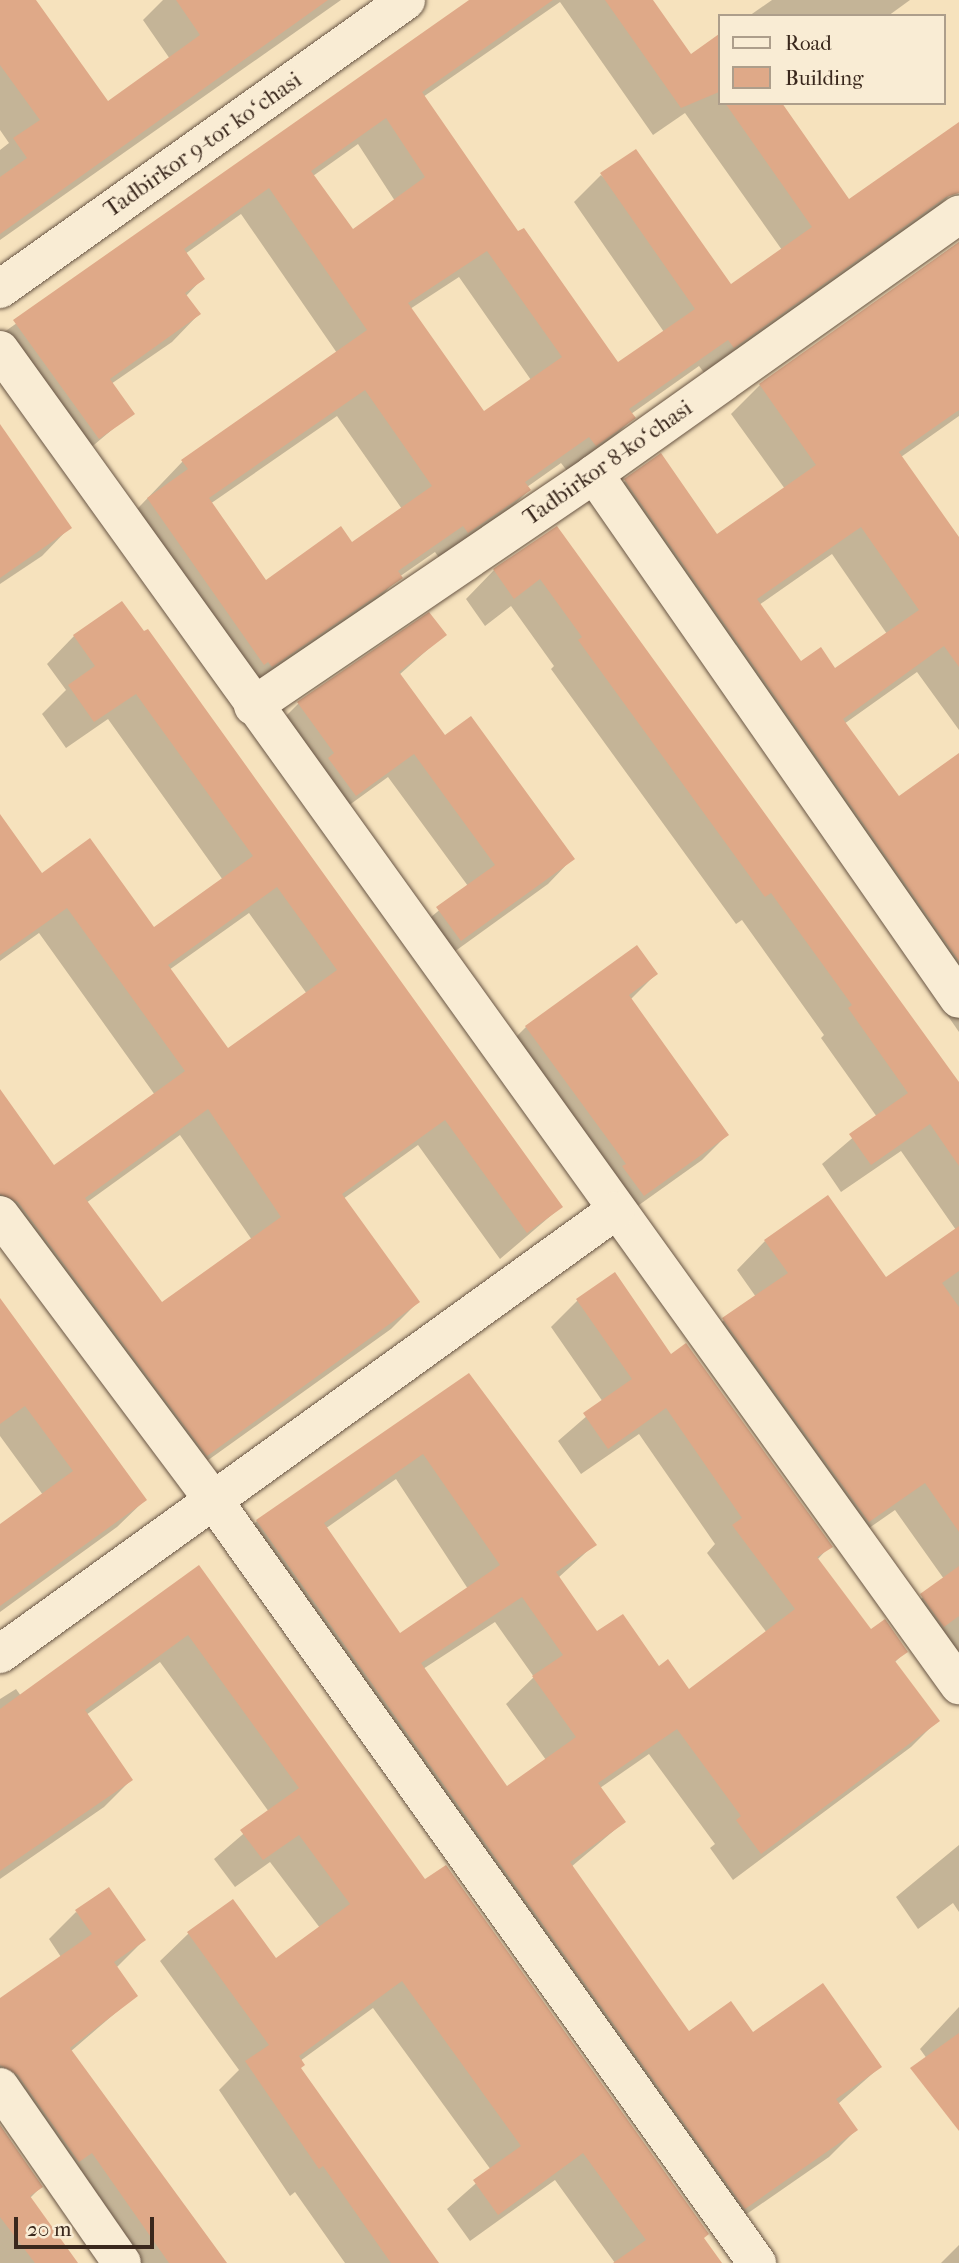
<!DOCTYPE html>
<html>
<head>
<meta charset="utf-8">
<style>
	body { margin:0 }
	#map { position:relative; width:959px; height:2263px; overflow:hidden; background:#f6e2bd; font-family:"IM FELL French Canon",serif }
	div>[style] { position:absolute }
	.shadow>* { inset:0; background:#0003 }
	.building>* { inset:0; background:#dfa988 }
	.roads { filter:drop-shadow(0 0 2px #695645) drop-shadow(0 0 2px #695645) }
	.minor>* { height:38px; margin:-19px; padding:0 19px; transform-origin:19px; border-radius:19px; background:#f9ecd4 }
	span { translate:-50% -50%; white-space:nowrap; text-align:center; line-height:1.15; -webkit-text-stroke:6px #f9ecd4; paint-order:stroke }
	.street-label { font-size:23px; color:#3a281d }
	.legend { position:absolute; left:718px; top:14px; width:228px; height:91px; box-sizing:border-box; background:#f9ecd4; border:2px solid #ad9e8b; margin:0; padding:9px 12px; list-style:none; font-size:21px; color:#3a281d }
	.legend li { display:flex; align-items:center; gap:14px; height:35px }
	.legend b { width:35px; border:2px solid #ad9e8b }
	.scale { position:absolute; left:14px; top:2217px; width:140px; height:32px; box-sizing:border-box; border:4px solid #3a281d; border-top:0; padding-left:9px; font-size:21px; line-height:24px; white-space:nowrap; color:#3a281d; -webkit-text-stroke:5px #f9ecd4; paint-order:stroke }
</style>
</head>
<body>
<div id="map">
	<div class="shadow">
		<i style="clip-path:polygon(0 0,34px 0,108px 104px,170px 59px,143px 20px,163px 0,341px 0,0 240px,0 150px,9px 143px,0 130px)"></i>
		<i style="clip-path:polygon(evenodd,473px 0,651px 0,690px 57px,719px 36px,719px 103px,780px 103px,849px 201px,951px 194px,923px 222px,705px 374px,699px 366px,631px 414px,633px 418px,606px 445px,568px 472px,561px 463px,527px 487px,529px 490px,501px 518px,440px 559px,435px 552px,399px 577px,373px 605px,243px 693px,120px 527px,183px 461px,337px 353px,241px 214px,185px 254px,203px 278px,186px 296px,199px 314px,172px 342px,111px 384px,132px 413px,70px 465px,0 335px,473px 0,560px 2px,653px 135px,685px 113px,782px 250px,730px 286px,601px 175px,574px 202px,664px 332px,617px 364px,518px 234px,423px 97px,560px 2px,473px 0,358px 144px,395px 201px,352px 232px,313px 176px,358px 144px,473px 0,459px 277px,531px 380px,483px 413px,410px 309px,459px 277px,473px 0,337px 416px,402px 509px,352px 544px,266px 582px,210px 504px,337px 416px)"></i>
		<i style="clip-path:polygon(772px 0,910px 0,888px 16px,749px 16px)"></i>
		<i style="clip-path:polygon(evenodd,959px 242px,959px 416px,901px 457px,959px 540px,959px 730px,917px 672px,844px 724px,898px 798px,959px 755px,959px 1032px,597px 509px,625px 481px,717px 536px,785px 489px,731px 414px,760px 385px,959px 242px,832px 554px,887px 634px,835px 670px,800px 663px,759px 605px,832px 554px)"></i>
		<i style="clip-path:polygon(0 428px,69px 528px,42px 556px,0 584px)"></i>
		<i style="clip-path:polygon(556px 528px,959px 1085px,959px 1695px,893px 1623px,944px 1579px,895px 1510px,839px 1549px,695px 1348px,724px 1320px,756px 1297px,737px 1270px,765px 1241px,886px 1279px,956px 1230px,901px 1151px,841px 1192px,822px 1164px,877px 1117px,821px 1038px,824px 1035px,742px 920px,736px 924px,551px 669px,554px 666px,511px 606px,485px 626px,466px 599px,494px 570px)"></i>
		<i style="clip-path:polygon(evenodd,143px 633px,561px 1207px,500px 1259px,418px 1145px,343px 1199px,418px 1302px,391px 1329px,179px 1481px,0 1237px,0 1092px,54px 1167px,155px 1095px,39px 933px,0 961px,0 870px,42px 875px,154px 930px,223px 880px,108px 719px,66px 748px,42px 714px,66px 690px,47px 664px,74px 636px,143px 633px,249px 913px,307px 994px,228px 1051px,169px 970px,249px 913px,143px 633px,180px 1135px,252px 1240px,161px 1304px,86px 1203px,180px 1135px)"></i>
		<i style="clip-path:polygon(444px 635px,399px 675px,445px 737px,572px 859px,548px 884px,436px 965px,412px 933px,468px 886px,388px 777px,330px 819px,274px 728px,298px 704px)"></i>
		<i style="clip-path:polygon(656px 974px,630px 1000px,727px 1135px,702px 1160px,618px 1220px,501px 1052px,526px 1027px)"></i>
		<i style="clip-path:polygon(0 1300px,145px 1500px,117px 1527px,0 1612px,0 1527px,43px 1495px,0 1436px)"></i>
		<i style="clip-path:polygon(evenodd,578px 1300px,671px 1356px,830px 1546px,817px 1560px,870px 1631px,906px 1651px,894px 1663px,937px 1721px,911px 1747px,733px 1880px,710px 1848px,715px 1844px,649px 1754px,600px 1788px,624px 1822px,571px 1867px,689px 2033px,753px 2035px,880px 2067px,838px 2104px,856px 2130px,829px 2157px,718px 2234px,230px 1548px,257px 1521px,468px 1375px,594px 1545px,558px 1578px,597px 1634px,659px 1668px,688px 1692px,767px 1633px,707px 1553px,715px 1544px,639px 1434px,581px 1474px,558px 1441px,603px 1402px,551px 1327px,578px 1300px,396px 1479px,468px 1589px,400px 1636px,325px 1529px,396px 1479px,578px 1300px,495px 1622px,534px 1677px,506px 1704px,546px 1760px,506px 1789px,423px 1669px,495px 1622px)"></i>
		<i style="clip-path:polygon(198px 1568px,425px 1882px,720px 2263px,615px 2263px,555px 2180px,470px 2241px,447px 2209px,491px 2170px,373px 2008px,300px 2061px,300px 2068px,437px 2263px,345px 2263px,295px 2192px,290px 2196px,219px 2090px,239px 2070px,160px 1961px,188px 1934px,233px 1901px,276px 1960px,320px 1928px,270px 1862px,235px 1887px,214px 1859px,269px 1812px,160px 1662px,86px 1715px,131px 1780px,104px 1807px,0 1879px,0 1699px,16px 1689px,21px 1696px)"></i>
		<i style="clip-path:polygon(959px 1845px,959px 1912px,953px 1903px,918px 1929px,896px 1897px)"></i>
		<i style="clip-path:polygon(76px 1912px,144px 1940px,116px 1968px,135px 1996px,70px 2052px,222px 2263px,122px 2263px,0 2119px,0 2000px,61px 1957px,49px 1939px)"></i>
		<i style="clip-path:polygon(959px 2007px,959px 2063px,940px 2077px,920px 2049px)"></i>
		<i style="clip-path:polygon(0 2125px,41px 2187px,30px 2198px,76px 2263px,0 2263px)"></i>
		<i style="clip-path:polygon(959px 2245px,959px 2263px,941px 2263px)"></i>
	</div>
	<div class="building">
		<i style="clip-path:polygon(0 0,36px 0,108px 101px,200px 35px,176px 0,328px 0,0 234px,0 177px,27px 158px,13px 138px,40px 120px,0 65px)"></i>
		<i style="clip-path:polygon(evenodd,469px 0,553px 0,422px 92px,518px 231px,524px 228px,618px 362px,695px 309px,600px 173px,636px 149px,731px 284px,812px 227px,725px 103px,782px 103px,849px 199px,959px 122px,959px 193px,946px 197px,734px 348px,728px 340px,629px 409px,636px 418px,596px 446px,589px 437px,525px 482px,531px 490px,468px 533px,463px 526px,398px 571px,403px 578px,272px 667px,268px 662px,264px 665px,147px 498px,188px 469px,181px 460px,367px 330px,269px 188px,184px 249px,205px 279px,185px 293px,201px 314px,110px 379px,135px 414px,99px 439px,13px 320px,469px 0,386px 118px,425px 177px,353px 229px,311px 171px,386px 118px,469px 0,487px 251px,562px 357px,484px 411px,408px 303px,487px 251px,469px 0,365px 390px,432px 486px,352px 542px,341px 526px,266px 580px,209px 498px,365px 390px)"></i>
		<i style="clip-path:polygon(605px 0,653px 0,691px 54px,719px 34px,719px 92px,681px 108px)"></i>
		<i style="clip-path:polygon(evenodd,959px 242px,959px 410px,899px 452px,959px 537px,959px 667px,944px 646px,843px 719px,899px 796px,959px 753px,959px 961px,624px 479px,661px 453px,717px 534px,816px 465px,759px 384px,959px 242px,861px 527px,919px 610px,835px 668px,821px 647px,801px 661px,757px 599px,861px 527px)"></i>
		<i style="clip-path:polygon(0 424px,72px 528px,0 578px)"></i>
		<i style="clip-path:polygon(557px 526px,959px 1082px,959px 1166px,930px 1124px,871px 1165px,849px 1134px,908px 1093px,848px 1008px,852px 1005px,771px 893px,765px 897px,578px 640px,582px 637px,540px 579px,514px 599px,493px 569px)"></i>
		<i style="clip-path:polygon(evenodd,122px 601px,144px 631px,148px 629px,563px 1207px,527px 1233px,445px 1120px,342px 1194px,420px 1302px,207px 1456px,18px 1202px,0 1194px,0 1089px,54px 1165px,185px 1071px,67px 908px,0 955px,0 814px,42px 873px,90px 838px,154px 927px,253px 856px,136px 694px,94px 722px,68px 685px,95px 666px,73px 635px,122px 601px,277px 887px,337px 970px,228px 1048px,168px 965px,277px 887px,122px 601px,208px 1109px,281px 1217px,162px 1302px,85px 1198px,208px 1109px)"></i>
		<i style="clip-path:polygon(429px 612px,447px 635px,399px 672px,445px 735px,471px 716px,575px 859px,461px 941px,436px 907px,495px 865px,414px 754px,356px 796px,328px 758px,334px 753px,297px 702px)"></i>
		<i style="clip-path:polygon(637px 945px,658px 974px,629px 995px,729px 1135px,644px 1196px,622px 1166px,626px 1164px,525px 1026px)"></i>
		<i style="clip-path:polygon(828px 1195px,886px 1277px,959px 1226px,959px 1271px,942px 1283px,959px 1307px,959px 1532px,925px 1483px,869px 1522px,722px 1318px,788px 1273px,764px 1240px)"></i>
		<i style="clip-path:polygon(evenodd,615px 1272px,671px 1354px,686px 1343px,833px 1547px,817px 1557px,871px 1629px,885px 1619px,908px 1652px,895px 1661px,940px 1721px,761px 1854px,736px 1820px,741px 1816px,677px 1729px,598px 1783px,626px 1822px,570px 1862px,689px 2031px,731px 2001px,753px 2032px,823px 1983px,882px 2067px,836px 2099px,858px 2130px,745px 2209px,256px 1520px,469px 1373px,597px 1545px,556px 1572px,597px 1631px,623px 1614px,659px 1666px,668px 1659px,689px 1689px,795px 1609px,732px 1525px,742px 1518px,666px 1408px,608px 1449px,583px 1413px,632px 1379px,576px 1299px,615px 1272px,423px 1454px,500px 1565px,400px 1633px,324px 1523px,423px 1454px,615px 1272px,522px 1597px,563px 1655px,532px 1676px,576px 1737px,507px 1786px,421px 1663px,522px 1597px)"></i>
		<i style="clip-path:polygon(0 1298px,147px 1500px,0 1606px,0 1524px,73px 1471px,25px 1406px,0 1424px)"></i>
		<i style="clip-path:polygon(199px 1565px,425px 1879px,446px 1865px,709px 2234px,704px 2238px,722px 2263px,613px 2263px,646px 2240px,583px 2153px,498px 2215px,473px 2180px,521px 2146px,402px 1981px,299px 2056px,305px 2065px,301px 2068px,439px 2263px,391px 2263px,323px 2166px,319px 2169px,245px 2061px,269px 2045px,187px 1932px,233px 1899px,276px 1958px,350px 1904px,299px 1835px,263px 1860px,240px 1830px,299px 1788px,188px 1635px,85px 1710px,133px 1780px,0 1871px,0 1709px)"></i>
		<i style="clip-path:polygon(959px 1566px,959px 1616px,944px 1627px,920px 1594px)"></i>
		<i style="clip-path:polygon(109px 1887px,146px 1940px,114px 1962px,138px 1996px,70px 2048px,227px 2263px,169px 2263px,92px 2153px,79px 2162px,18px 2075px,0 2065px,0 1998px,92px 1934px,75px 1910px)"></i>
		<i style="clip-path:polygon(959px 2033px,959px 2131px,910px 2068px)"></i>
		<i style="clip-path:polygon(0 2125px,43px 2187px,30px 2196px,78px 2263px,35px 2263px,0 2217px)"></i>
	</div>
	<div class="roads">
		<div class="minor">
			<i style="left:0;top:289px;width:498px;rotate:-35.4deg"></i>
			<i style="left:0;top:350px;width:1644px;rotate:54.31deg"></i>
			<i style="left:594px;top:474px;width:639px;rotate:55.19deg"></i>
			<i style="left:253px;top:706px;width:412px;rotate:-34.2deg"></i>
			<i style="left:594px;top:474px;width:448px;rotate:-35.4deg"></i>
			<i style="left:0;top:1215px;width:357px;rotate:53.2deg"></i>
			<i style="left:214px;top:1501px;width:936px;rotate:54.53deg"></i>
			<i style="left:0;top:1654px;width:758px;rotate:-35.77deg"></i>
			<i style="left:0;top:2087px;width:214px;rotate:55.3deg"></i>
		</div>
	</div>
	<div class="street-label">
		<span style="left:203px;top:145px;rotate:-35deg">Tadbirkor 9-tor koʻchasi</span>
		<span style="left:608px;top:463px;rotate:-35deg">Tadbirkor 8-koʻchasi</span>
	</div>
	<ul class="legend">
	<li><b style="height:9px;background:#f9ecd4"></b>Road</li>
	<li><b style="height:19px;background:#dfa988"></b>Building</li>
	</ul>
	<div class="scale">20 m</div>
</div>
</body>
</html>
